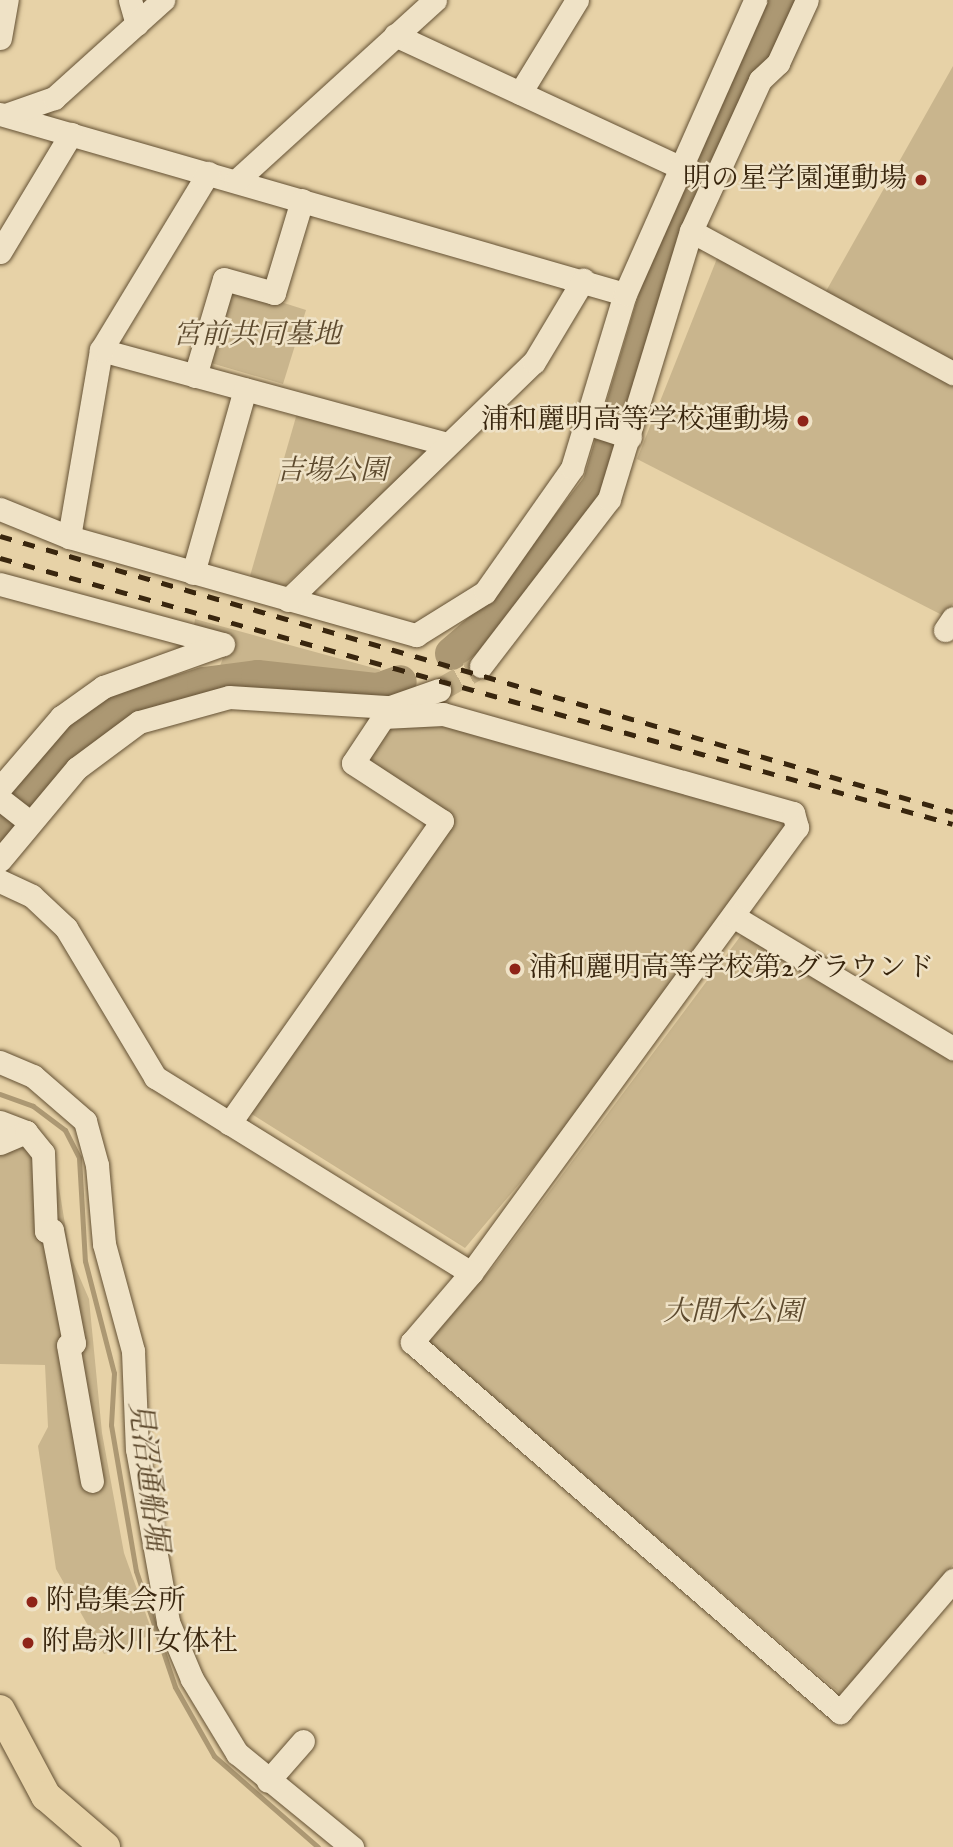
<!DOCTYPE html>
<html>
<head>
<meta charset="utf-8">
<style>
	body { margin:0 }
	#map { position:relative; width:953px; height:1847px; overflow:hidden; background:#e7d2a7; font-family:"IM FELL English","Noto Serif JP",serif }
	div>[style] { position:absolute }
	.green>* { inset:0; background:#c9b58d }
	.stream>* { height:5px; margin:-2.5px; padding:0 2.5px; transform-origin:2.5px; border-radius:2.5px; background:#ac9873 }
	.river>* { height:33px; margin:-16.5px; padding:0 16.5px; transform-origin:16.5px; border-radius:16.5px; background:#ac9873 }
	.minor-tunnel>* { height:23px; margin-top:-11.5px; transform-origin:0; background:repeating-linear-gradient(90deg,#c4b088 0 23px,transparent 0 34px) }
	.roads { filter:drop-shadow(0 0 2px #645134) drop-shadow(0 0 2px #645134) }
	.minor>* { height:23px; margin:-11.5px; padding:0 11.5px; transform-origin:11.5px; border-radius:11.5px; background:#efe2c6 }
	.major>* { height:30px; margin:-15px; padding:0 15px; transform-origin:15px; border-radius:15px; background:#e7d2a7 }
	.rail>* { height:5px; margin-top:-2.5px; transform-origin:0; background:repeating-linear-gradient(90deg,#39260e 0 12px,transparent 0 24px) }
	.dots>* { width:19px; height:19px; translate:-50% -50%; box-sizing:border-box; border:4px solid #efe2c6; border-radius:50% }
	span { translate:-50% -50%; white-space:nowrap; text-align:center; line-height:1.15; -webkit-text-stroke:5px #efe2c6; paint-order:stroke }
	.poi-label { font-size:28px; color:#39260e }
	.right { translate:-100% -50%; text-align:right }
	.left { translate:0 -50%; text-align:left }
	.park-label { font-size:28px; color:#5d4a2e; font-style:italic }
	.water-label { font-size:30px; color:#5c482c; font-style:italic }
</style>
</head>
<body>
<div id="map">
	<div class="green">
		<i style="clip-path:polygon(953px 66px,953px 361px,825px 293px)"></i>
		<i style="clip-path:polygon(718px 256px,953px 383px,953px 604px,944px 616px,637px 459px)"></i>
		<i style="clip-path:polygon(234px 287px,306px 310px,283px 384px,211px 363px,207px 357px,226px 292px)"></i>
		<i style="clip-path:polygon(298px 410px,422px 444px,423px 456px,283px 587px,250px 576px)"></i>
		<i style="clip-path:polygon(195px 619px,381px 670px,374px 675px,220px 666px,230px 639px,194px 627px)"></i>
		<i style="clip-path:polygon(390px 724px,451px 724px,783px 819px,786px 825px,547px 1151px,465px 1248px,250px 1113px,454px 818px,368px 764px,364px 756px)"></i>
		<i style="clip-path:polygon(742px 934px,953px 1060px,953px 1565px,841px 1694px,427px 1342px,494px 1266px)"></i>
		<i style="clip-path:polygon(0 1116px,33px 1130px,55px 1163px,70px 1255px,89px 1299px,102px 1433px,124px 1553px,153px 1634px,104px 1654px,56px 1569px,38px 1446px,48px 1427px,45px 1365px,0 1364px)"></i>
	</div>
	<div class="stream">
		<i style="left:0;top:1094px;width:35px;rotate:20deg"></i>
		<i style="left:33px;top:1106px;width:40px;rotate:37deg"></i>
		<i style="left:65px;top:1130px;width:31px;rotate:63deg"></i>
		<i style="left:79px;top:1158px;width:103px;rotate:86.7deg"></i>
		<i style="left:85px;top:1261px;width:116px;rotate:75.5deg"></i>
		<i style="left:114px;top:1373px;width:52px;rotate:93.3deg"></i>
		<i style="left:111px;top:1425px;width:148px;rotate:80.3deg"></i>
		<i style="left:136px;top:1571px;width:122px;rotate:71.4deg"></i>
		<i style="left:175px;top:1687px;width:79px;rotate:60.5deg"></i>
		<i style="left:214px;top:1756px;width:138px;rotate:41.2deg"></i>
	</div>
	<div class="river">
		<i style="left:451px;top:653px;width:65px;rotate:-40.6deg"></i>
		<i style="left:500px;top:611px;width:160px;rotate:-52.1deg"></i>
		<i style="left:598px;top:485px;width:299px;rotate:-73.3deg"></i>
		<i style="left:684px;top:199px;width:220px;rotate:-64.7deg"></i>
		<i style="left:0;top:829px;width:92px;rotate:-53.4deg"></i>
		<i style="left:55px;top:755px;width:68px;rotate:-38.4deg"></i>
		<i style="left:108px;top:713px;width:100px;rotate:-17.5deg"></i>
		<i style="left:203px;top:683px;width:54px;rotate:-7.4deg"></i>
		<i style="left:257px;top:676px;width:121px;rotate:6.2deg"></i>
		<i style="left:377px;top:689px;width:24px;rotate:-19deg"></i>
	</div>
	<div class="minor-tunnel">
		<i style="left:439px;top:690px;width:48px;rotate:-29.7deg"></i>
	</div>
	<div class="roads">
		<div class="minor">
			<i style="left:130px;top:0;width:25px;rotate:74deg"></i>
			<i style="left:395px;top:35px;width:311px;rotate:24.9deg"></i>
			<i style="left:0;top:38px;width:39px;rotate:-80deg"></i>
			<i style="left:520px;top:93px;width:109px;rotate:-58.5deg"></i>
			<i style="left:0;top:114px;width:650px;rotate:16.07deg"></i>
			<i style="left:8px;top:114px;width:49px;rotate:-19.2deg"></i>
			<i style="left:54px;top:98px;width:147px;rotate:-42deg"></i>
			<i style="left:236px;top:181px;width:269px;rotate:-42.3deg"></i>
			<i style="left:691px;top:231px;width:298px;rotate:28.5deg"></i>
			<i style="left:0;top:252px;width:138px;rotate:-59deg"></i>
			<i style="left:101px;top:350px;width:358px;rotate:15.2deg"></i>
			<i style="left:195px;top:376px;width:101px;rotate:-73.4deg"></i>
			<i style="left:224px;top:279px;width:52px;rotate:15.6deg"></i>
			<i style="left:274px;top:293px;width:97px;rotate:-73.2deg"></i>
			<i style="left:590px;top:424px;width:42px;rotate:18deg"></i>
			<i style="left:0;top:509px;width:74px;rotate:22.1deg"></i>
			<i style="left:69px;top:537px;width:361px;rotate:15.8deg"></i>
			<i style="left:416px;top:635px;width:81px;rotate:-31.9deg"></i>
			<i style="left:485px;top:592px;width:151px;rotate:-54.9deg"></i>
			<i style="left:572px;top:468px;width:182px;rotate:-73.1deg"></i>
			<i style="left:625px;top:294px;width:321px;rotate:-66.1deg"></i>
			<i style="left:69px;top:537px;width:190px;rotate:-80.3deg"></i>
			<i style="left:101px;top:350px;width:207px;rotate:-58.8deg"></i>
			<i style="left:193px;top:573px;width:191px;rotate:-74.2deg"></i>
			<i style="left:0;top:584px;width:231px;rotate:15.1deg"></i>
			<i style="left:288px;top:600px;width:342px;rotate:-44.1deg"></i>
			<i style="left:534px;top:362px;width:96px;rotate:-59.1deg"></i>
			<i style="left:945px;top:630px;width:14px;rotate:-56deg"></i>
			<i style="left:481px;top:666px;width:210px;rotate:-52.5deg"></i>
			<i style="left:609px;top:499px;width:280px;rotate:-73deg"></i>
			<i style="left:691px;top:231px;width:166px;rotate:-65.4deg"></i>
			<i style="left:760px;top:80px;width:25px;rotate:-43deg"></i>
			<i style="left:778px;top:63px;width:69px;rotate:-65.3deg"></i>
			<i style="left:390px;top:707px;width:52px;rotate:-19.1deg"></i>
			<i style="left:383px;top:717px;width:60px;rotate:-2.9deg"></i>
			<i style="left:443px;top:714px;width:364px;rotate:15.8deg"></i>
			<i style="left:793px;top:813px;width:15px;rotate:74deg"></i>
			<i style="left:797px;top:827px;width:552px;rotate:126.16deg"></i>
			<i style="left:471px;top:1273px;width:91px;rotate:130.5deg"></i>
			<i style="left:412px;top:1342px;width:566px;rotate:40.84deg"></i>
			<i style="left:840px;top:1712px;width:174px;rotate:-49.4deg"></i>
			<i style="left:0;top:788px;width:94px;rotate:-49.3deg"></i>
			<i style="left:61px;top:717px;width:52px;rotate:-35.5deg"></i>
			<i style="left:103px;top:687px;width:127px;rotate:-19.7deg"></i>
			<i style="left:0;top:799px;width:36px;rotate:38deg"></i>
			<i style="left:0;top:860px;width:120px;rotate:-50.1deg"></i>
			<i style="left:77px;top:768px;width:77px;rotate:-36.6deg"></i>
			<i style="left:139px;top:722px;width:93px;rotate:-15.5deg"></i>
			<i style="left:229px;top:697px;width:161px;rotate:3.6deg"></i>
			<i style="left:390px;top:707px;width:67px;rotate:123.5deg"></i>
			<i style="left:353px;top:763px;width:106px;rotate:33.1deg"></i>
			<i style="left:442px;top:821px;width:370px;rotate:125.1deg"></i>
			<i style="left:0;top:881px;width:35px;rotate:25deg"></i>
			<i style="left:32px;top:896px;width:47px;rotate:43.3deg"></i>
			<i style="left:66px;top:928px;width:174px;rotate:59.1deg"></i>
			<i style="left:155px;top:1077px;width:372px;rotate:31.8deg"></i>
			<i style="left:733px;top:916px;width:257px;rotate:31deg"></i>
			<i style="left:0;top:1062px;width:36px;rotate:23deg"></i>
			<i style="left:33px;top:1076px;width:69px;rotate:40.9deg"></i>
			<i style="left:85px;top:1121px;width:46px;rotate:74.7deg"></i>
			<i style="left:97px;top:1165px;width:79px;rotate:84.9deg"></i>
			<i style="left:104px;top:1244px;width:111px;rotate:74.8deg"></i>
			<i style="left:133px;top:1351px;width:98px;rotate:87.7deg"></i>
			<i style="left:137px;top:1449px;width:176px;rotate:79.8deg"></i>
			<i style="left:168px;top:1622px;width:62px;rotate:67.2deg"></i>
			<i style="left:192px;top:1679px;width:87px;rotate:58.7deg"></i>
			<i style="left:237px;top:1753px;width:149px;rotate:39.3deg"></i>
			<i style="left:0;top:1122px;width:28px;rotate:21deg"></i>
			<i style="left:26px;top:1132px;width:28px;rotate:157deg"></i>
			<i style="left:26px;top:1132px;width:27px;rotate:51deg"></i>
			<i style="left:43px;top:1153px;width:78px;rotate:87.8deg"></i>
			<i style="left:46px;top:1231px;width:6px;rotate:-9deg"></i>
			<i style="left:52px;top:1230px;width:115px;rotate:79deg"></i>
			<i style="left:74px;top:1343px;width:6px;rotate:162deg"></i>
			<i style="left:68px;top:1345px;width:138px;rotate:80deg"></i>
			<i style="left:268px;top:1781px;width:53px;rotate:-48.8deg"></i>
		</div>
		<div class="major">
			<i style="left:0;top:1710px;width:98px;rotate:61.9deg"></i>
			<i style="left:46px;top:1796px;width:78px;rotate:40.8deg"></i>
		</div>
	</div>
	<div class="rail">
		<i style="left:0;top:536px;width:992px;rotate:16.15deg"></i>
		<i style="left:0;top:558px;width:989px;rotate:15.6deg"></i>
	</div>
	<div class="dots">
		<i style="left:921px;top:180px;background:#8f2418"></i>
		<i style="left:803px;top:421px;background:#8f2418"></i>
		<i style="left:515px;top:969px;background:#8f2418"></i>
		<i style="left:32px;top:1602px;background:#8f2418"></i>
		<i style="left:28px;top:1643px;background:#8f2418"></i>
	</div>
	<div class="poi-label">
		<span class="right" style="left:907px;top:180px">明の星学園運動場</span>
		<span class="right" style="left:789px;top:421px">浦和麗明高等学校運動場</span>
		<span class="left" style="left:529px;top:969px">浦和麗明高等学校第2グラウンド</span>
		<span class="left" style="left:46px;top:1602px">附島集会所</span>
		<span class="left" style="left:42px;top:1643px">附島氷川女体社</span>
	</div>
	<div class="park-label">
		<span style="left:257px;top:336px">宮前共同墓地</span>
		<span style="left:332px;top:472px">吉場公園</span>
		<span style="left:733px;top:1313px">大間木公園</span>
	</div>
	<div class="water-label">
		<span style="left:147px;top:1476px;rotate:83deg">見沼通船堀</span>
	</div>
</div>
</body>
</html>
